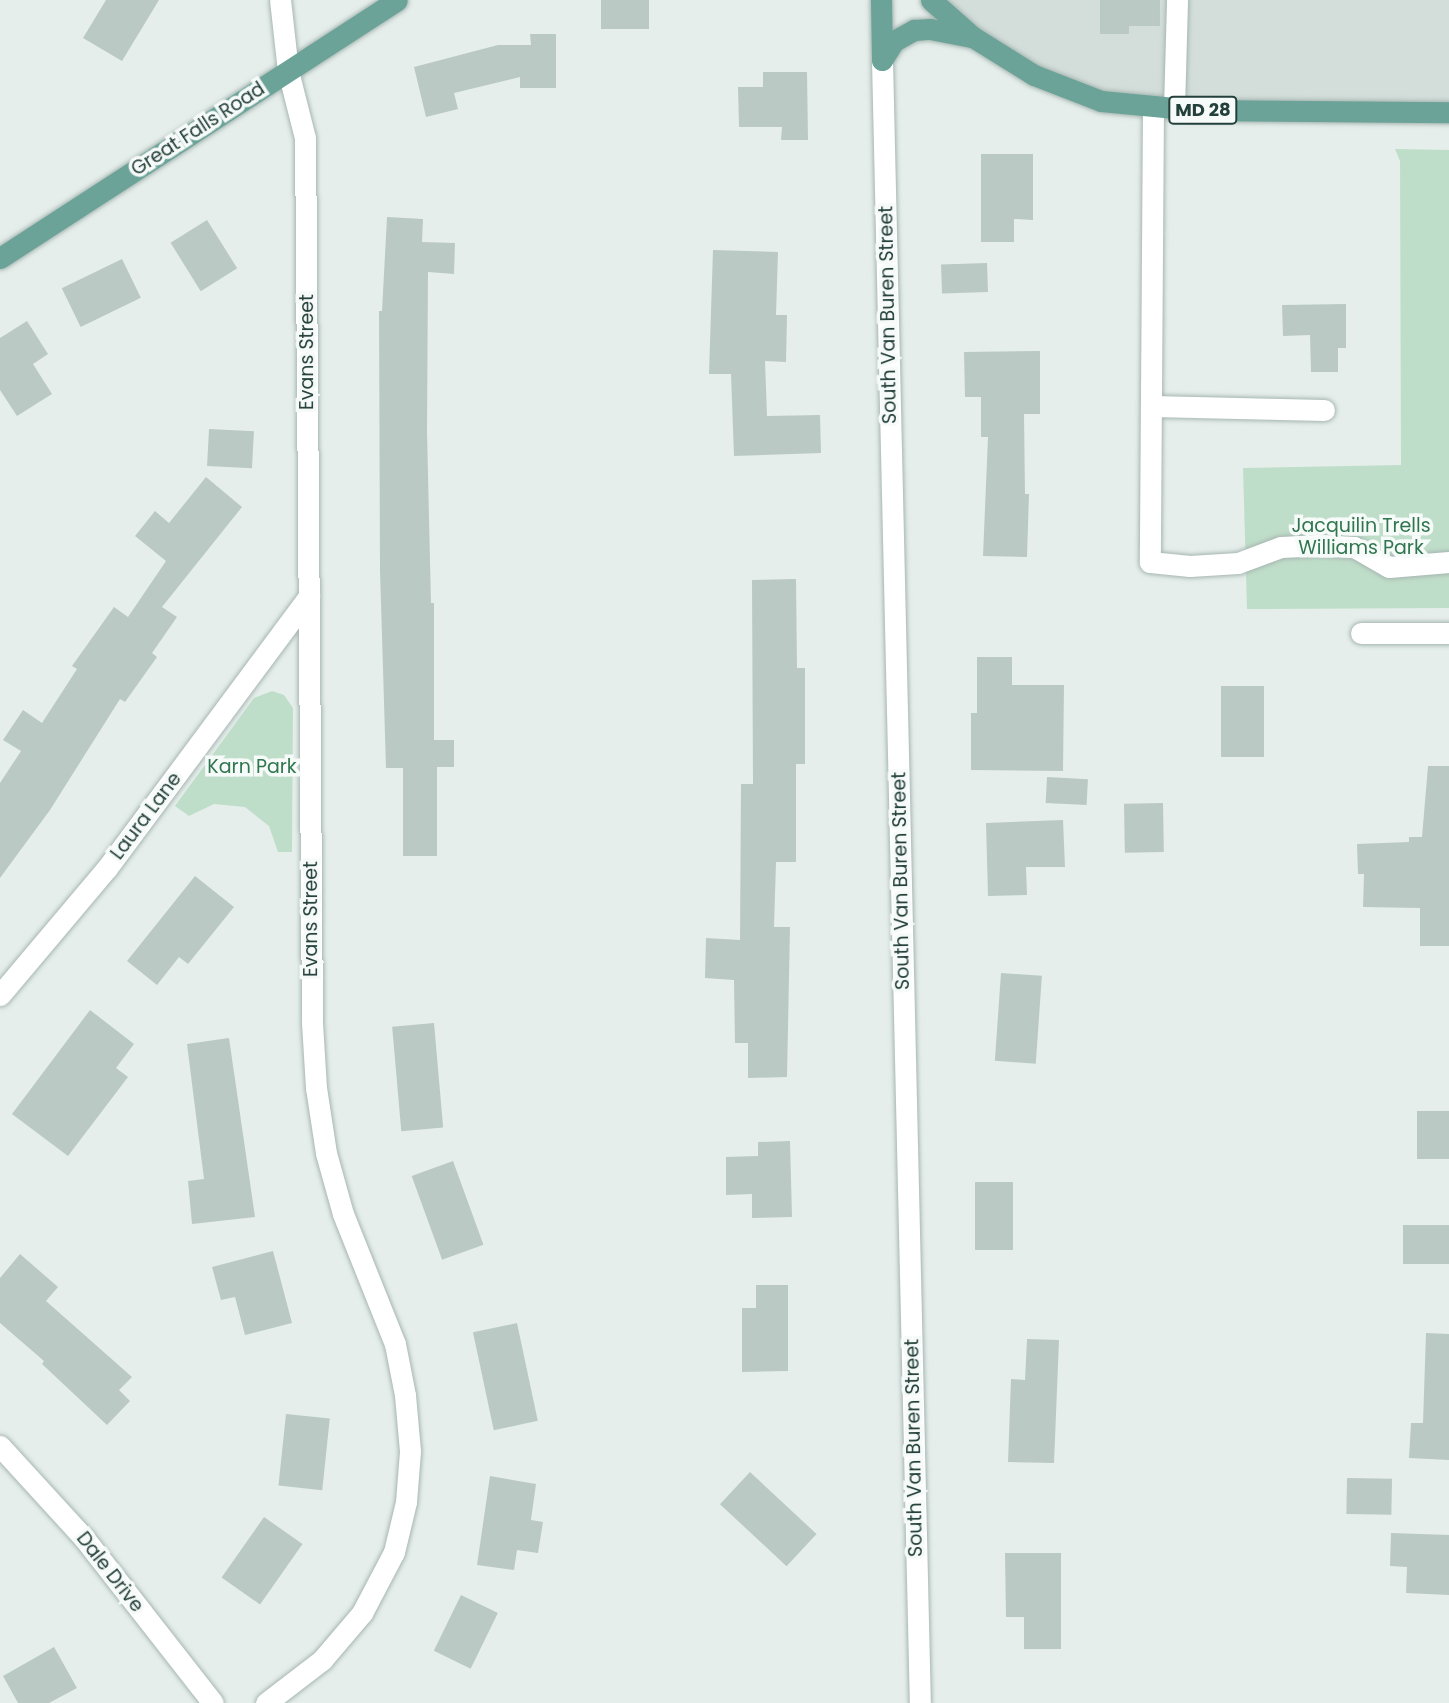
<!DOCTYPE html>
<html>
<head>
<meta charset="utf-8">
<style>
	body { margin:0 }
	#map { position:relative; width:1449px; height:1703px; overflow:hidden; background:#e5eeeb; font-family:Poppins,sans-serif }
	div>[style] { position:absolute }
	.built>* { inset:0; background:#d3deda }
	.green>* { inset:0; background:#bfdec9 }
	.building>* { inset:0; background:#bac9c4; transform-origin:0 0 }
	.roads { filter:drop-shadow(0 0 2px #a7b6b2) drop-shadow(0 0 2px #a7b6b2) }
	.minor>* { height:21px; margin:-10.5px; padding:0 10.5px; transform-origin:10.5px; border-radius:10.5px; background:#fff }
	.major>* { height:21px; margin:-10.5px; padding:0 10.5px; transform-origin:10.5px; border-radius:10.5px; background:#6ba398 }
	span { translate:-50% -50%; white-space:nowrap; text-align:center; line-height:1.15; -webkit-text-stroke:7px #f6faf8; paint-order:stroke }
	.shield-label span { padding:2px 5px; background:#f6faf8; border:2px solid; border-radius:5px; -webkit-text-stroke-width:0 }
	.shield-label { font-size:18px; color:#24403a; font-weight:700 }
	.street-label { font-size:19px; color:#24403a }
	.park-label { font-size:19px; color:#2f764f }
</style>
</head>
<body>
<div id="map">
	<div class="built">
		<i style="clip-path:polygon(942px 0,1449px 0,1449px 112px,1153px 107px,1034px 75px)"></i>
	</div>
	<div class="green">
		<i style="clip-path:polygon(1395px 149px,1449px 150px,1449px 608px,1247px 609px,1243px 468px,1401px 465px,1400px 161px)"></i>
		<i style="clip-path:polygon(272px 691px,284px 695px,293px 708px,292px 852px,278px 852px,269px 826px,245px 807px,214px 804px,189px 816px,175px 806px,254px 698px)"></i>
	</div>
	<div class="building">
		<i style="clip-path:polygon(106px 0,159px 0,122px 61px,83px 38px)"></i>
		<i style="left:601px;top:0;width:48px;height:29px"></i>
		<i style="clip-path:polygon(1100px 0,1160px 0,1160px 26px,1129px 26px,1129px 34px,1100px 34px)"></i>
		<i style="clip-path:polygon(530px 34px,556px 34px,556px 88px,520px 88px,520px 77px,454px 93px,458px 109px,426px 117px,414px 67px,498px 45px,531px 45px)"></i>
		<i style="clip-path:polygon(763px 72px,807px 72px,808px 140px,781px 140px,782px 127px,739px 127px,738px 87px,763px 87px)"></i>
		<i style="clip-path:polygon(981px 154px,1033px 154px,1033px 220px,1014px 219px,1014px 242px,981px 242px)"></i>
		<i style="clip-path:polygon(387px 217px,423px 219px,422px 242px,455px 243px,454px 274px,428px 272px,427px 431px,431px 603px,434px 603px,434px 740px,454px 740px,454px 767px,437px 767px,437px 856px,403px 856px,403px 768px,386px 768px,380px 570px,379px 311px,382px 311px)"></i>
		<i style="left:207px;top:220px;width:57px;height:43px;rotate:58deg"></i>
		<i style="clip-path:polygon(713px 250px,778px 252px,776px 315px,787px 315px,786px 362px,765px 361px,767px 416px,820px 415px,821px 453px,734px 456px,731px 374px,709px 374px)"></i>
		<i style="left:122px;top:259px;width:43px;height:67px;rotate:64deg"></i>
		<i style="left:987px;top:263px;width:29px;height:46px;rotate:88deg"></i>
		<i style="clip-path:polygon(1346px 304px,1346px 348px,1338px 348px,1338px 372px,1311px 372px,1310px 335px,1283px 336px,1282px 305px)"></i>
		<i style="clip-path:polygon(27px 321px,48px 354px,33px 364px,52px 394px,17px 416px,0 390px,0 338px)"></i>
		<i style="clip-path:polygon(1040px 351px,1040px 414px,1024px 414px,1025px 494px,1029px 494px,1027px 557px,983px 556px,988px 437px,981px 437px,981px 397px,965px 397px,964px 352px)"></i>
		<i style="left:209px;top:429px;width:45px;height:37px;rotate:3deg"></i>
		<i style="clip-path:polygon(206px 477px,242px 507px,162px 607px,177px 617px,152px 653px,157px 657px,125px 702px,120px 699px,50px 810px,0 878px,0 783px,21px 751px,3px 740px,23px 710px,42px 723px,77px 669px,72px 666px,114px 607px,128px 617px,166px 561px,135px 536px,155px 511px,169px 523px)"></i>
		<i style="clip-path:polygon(796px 579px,797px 668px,805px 668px,805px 764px,796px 764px,796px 862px,776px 862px,774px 927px,790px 927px,787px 1077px,748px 1078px,748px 1043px,735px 1043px,734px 980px,705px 978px,706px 938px,740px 940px,741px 784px,753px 784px,752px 580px)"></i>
		<i style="clip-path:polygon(977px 657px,1012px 657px,1012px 685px,1064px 685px,1063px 771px,971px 770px,971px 713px,977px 713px)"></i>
		<i style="left:1264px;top:686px;width:71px;height:43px;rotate:90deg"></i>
		<i style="clip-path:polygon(1428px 766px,1449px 766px,1449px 946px,1420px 946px,1420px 908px,1363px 907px,1364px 874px,1358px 874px,1357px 844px,1409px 842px,1409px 837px,1422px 837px)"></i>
		<i style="left:1047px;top:777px;width:41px;height:26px;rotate:3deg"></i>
		<i style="left:1163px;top:803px;width:49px;height:39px;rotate:89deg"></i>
		<i style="clip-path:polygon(1063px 820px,1065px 867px,1026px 867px,1027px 895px,988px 896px,986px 823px)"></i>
		<i style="clip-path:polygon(195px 876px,234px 907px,188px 964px,179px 957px,157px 985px,127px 961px)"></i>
		<i style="left:1001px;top:973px;width:41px;height:88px;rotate:4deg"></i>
		<i style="clip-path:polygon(90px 1010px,134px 1044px,116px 1068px,128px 1077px,68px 1156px,12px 1114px)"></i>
		<i style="left:434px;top:1023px;width:105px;height:42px;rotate:85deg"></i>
		<i style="clip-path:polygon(229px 1038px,255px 1217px,192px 1224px,188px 1181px,204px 1179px,187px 1044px)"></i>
		<i style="left:1417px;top:1111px;width:32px;height:48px"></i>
		<i style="clip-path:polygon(790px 1141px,792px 1217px,752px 1218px,752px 1194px,726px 1195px,726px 1157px,758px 1156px,758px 1142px)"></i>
		<i style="left:453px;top:1161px;width:89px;height:44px;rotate:70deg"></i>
		<i style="left:975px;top:1182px;width:38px;height:68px"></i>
		<i style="left:1403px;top:1225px;width:46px;height:39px"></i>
		<i style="clip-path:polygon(273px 1251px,292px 1323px,245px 1335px,235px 1297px,221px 1300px,212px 1267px)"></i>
		<i style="clip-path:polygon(20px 1254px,58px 1287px,46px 1301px,132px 1377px,119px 1390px,130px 1401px,107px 1425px,42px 1364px,44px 1361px,0 1323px,0 1278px)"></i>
		<i style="clip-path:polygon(756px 1285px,788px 1285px,788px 1371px,742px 1372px,742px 1308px,756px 1308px)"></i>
		<i style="left:517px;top:1323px;width:100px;height:45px;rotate:78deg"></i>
		<i style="clip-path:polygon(1426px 1333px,1449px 1334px,1449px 1460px,1409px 1458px,1411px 1423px,1423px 1423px)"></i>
		<i style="clip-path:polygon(1027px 1339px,1059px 1340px,1054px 1463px,1008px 1462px,1011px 1379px,1025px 1380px)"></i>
		<i style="left:286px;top:1414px;width:44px;height:72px;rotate:6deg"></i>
		<i style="left:750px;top:1472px;width:91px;height:44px;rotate:43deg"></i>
		<i style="clip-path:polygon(490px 1476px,536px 1484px,531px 1520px,543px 1522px,538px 1553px,517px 1550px,514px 1570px,477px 1565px)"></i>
		<i style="left:1347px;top:1478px;width:45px;height:36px;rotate:1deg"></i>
		<i style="left:264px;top:1517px;width:47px;height:74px;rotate:35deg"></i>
		<i style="clip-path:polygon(1391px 1533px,1449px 1535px,1449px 1595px,1406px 1593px,1407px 1567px,1390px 1566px)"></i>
		<i style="clip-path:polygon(1005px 1553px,1061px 1553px,1061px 1649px,1024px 1649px,1024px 1617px,1006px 1617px)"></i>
		<i style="left:461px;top:1595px;width:41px;height:62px;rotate:26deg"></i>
		<i style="clip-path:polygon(54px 1647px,77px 1688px,49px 1703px,18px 1703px,3px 1676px)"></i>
	</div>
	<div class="roads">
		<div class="minor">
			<i style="left:882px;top:60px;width:1643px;rotate:88.68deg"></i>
			<i style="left:1153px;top:107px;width:455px;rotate:90.4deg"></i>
			<i style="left:1150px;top:562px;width:40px;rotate:5.7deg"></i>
			<i style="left:1190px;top:566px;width:48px;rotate:-3.6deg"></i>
			<i style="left:1238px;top:563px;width:46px;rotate:-20.4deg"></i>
			<i style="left:1281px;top:547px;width:35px;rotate:-3deg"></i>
			<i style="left:1316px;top:545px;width:38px;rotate:3deg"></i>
			<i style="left:1354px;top:547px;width:40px;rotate:29.7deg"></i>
			<i style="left:1389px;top:567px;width:60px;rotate:-4.8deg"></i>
			<i style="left:1174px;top:109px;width:109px;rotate:-88.4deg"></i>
			<i style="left:1151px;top:406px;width:173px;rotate:1.3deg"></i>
			<i style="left:1361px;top:633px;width:88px"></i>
			<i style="left:0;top:995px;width:166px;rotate:-49.9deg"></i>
			<i style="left:107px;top:868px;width:339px;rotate:-53.4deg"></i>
			<i style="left:0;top:1446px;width:125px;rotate:47.6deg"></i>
			<i style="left:84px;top:1538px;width:209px;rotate:52deg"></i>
			<i style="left:266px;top:1703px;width:71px;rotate:-37.5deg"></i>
			<i style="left:322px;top:1660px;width:62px;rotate:-49.6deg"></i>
			<i style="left:362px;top:1613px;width:69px;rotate:-62.3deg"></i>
			<i style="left:394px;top:1552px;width:51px;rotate:-76.5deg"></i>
			<i style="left:406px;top:1502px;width:51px;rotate:-85.5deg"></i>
			<i style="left:410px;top:1451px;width:56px;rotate:-95.1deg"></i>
			<i style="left:405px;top:1395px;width:52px;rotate:-101.1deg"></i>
			<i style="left:395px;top:1344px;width:140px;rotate:-111.8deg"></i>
			<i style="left:343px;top:1214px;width:63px;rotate:-105.6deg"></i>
			<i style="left:326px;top:1153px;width:66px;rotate:-98.7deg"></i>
			<i style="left:316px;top:1088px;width:66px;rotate:-93.5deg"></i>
			<i style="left:312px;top:1022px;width:884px;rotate:-90.45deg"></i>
			<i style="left:305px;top:138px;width:69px;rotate:-104.2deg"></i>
			<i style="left:288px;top:71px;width:71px;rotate:-96.4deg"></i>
		</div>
		<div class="major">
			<i style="left:881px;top:0;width:60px;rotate:89deg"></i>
			<i style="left:931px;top:0;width:56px;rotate:41.4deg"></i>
			<i style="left:973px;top:37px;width:72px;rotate:31.9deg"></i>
			<i style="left:1034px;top:75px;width:72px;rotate:21.2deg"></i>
			<i style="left:1101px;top:101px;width:95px;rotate:5.4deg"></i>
			<i style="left:1196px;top:110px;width:253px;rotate:0.5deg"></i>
			<i style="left:882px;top:60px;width:22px;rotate:-58deg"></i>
			<i style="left:894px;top:41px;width:23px;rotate:-29deg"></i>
			<i style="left:914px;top:30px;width:16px;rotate:-4deg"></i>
			<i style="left:930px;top:29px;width:42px;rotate:11deg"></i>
			<i style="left:0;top:258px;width:473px;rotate:-33deg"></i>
		</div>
	</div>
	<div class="shield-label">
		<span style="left:1203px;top:110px">MD 28</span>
	</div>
	<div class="street-label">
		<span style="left:198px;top:129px;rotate:-33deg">Great Falls Road</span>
		<span style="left:888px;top:315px;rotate:-91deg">South Van Buren Street</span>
		<span style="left:307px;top:352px;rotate:-90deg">Evans Street</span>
		<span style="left:146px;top:816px;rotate:-53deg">Laura Lane</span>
		<span style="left:901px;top:881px;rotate:-91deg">South Van Buren Street</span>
		<span style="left:311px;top:919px;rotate:-90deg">Evans Street</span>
		<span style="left:914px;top:1448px;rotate:-91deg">South Van Buren Street</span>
		<span style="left:110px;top:1572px;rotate:52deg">Dale Drive</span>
	</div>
	<div class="park-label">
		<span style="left:1361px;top:537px">Jacquilin Trells<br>Williams Park</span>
		<span style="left:252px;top:767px">Karn Park</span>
	</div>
</div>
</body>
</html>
